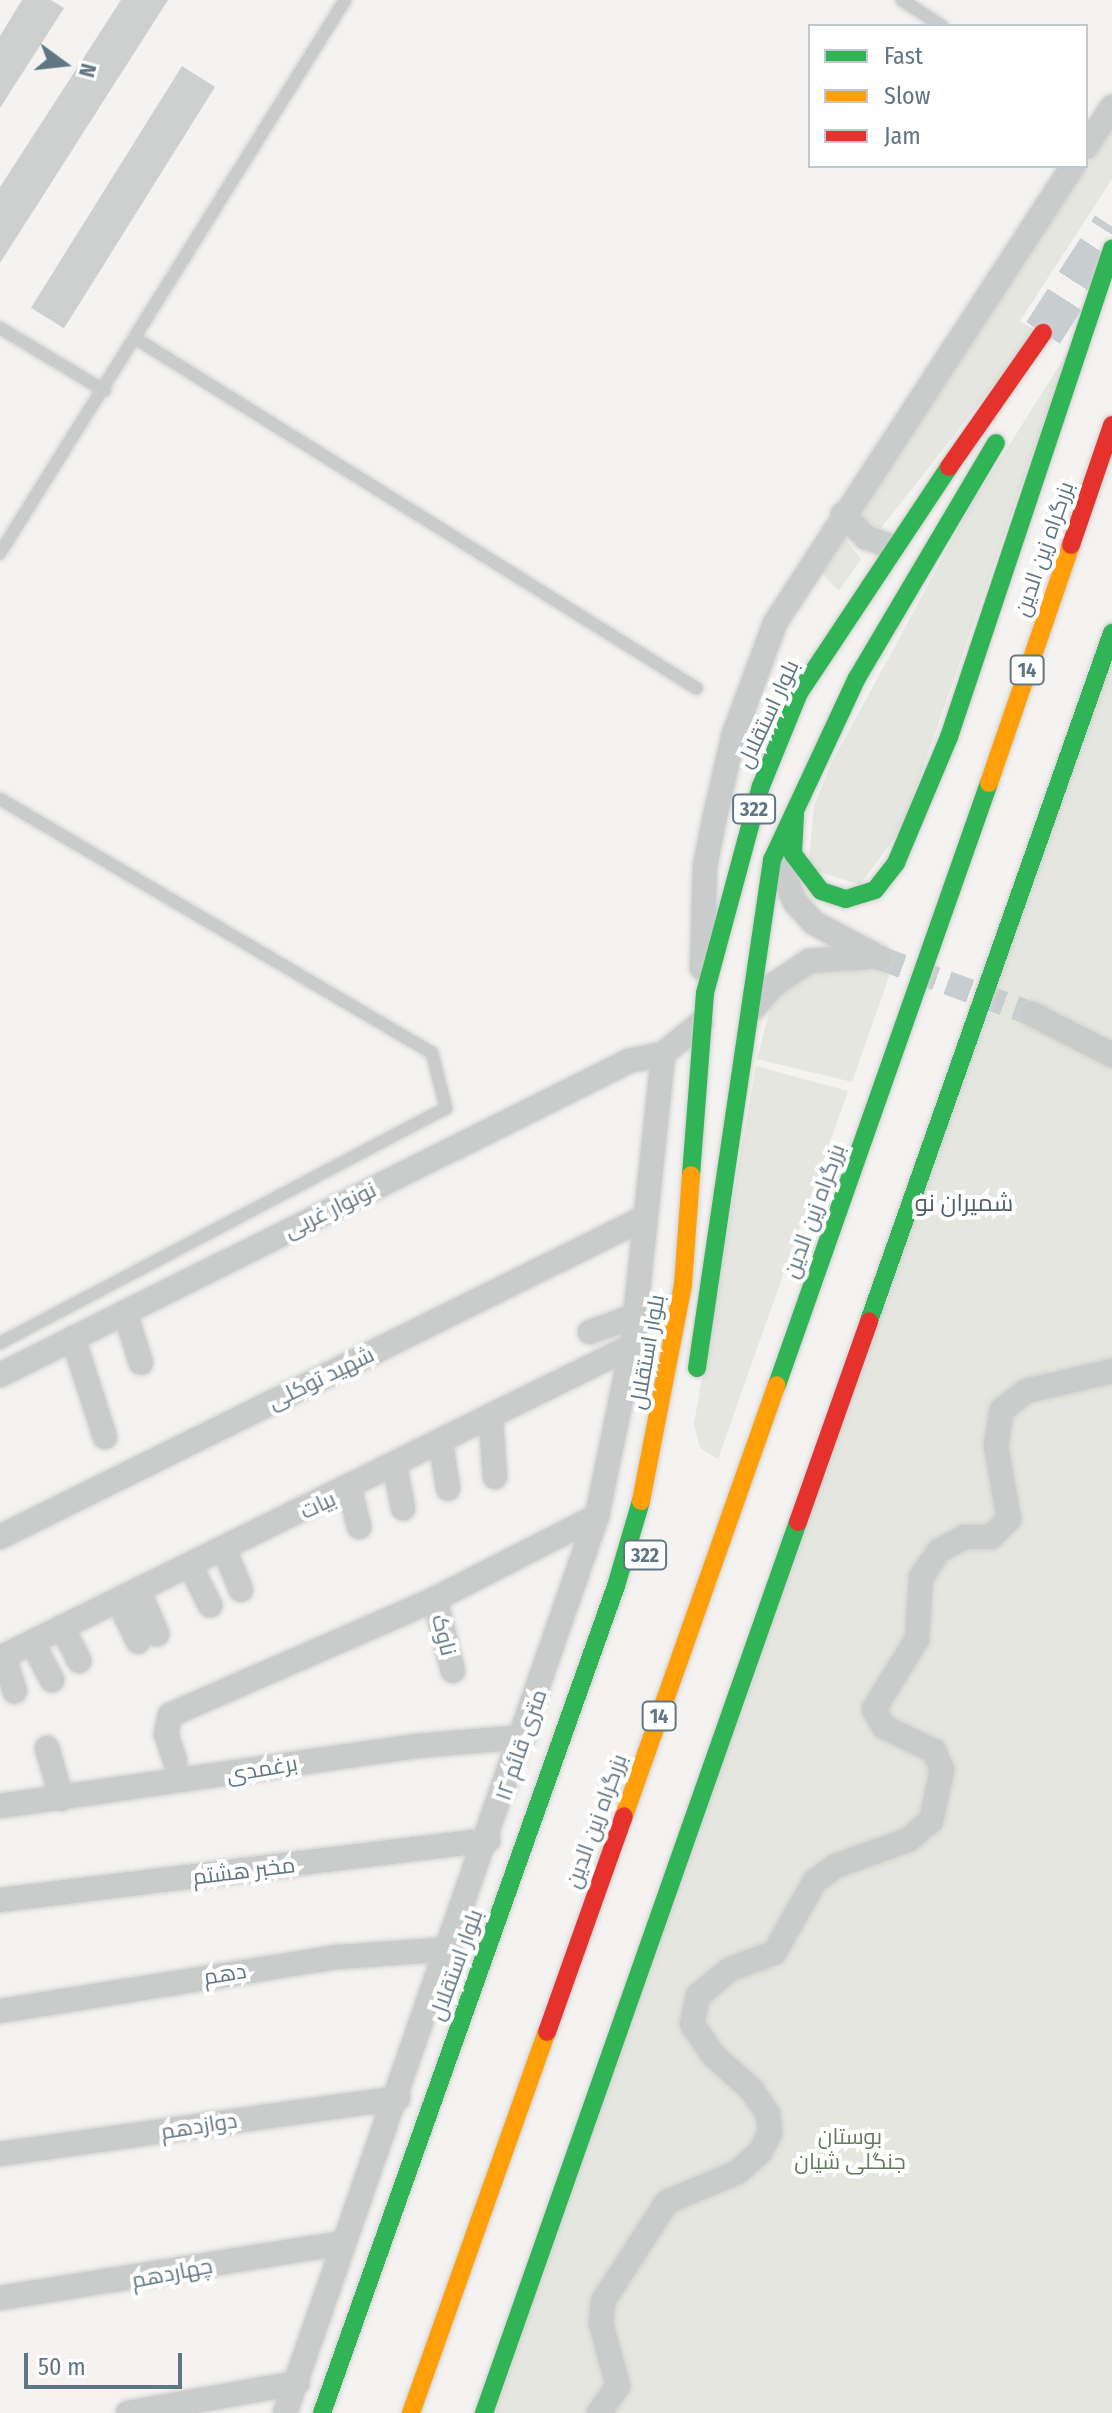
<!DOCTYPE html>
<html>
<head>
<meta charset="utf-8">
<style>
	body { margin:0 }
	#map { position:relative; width:1112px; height:2413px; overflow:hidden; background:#f4f3f1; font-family:"Fira Sans Condensed",Cairo,sans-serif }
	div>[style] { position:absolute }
	.green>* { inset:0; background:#e4e6df }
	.building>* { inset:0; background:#cecfcf; transform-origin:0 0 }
	.street-tunnel>* { height:24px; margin-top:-12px; transform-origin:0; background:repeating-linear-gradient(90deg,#c8ced0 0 24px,transparent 0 36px) }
	.primary-tunnel>* { height:40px; margin-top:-20px; transform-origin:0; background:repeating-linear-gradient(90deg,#c8ced0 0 40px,transparent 0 60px) }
	.roads { filter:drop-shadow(0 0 2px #d0d1d0) drop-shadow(0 0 2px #d0d1d0) }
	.lane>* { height:12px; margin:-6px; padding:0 6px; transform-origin:6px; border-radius:6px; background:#cacccc }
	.street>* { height:24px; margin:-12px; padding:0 12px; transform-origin:12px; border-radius:12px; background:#cacccc }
	.fast>* { height:18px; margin:-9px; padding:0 9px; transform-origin:9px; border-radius:9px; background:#30b455 }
	.slow>* { height:18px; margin:-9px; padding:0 9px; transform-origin:9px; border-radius:9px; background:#ff9f0a }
	.jam>* { height:18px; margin:-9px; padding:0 9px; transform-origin:9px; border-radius:9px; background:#e5322d }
	span { translate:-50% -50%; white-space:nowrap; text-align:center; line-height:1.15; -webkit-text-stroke:8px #fff; paint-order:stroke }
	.shield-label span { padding:2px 6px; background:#fff; border:2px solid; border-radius:6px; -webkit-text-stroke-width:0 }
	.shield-label { font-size:20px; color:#617683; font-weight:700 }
	.street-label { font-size:22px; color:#617683 }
	.park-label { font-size:22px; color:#677a60 }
	.neighbourhood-label { font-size:24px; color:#4f5f68 }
	.legend { position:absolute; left:808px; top:24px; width:280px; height:144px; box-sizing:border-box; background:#fff; border:2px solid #c0c8cd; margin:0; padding:10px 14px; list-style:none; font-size:24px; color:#617683 }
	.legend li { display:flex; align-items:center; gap:16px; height:40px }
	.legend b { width:40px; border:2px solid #c0c8cd }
	.north { position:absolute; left:24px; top:24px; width:80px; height:80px; -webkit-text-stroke:6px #fff; paint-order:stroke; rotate:105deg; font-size:22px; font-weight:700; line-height:32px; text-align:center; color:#617683 }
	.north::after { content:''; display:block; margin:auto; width:28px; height:36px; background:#617683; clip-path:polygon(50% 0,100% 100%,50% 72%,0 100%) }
	.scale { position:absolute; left:24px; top:2353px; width:158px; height:36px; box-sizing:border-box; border:4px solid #617683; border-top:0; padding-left:10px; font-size:24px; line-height:28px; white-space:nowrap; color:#617683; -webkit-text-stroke:6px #fff; paint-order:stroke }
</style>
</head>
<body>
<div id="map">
	<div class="green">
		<i style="clip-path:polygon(1112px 127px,1112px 179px,1020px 321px,1036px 331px,881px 528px,868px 523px,858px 507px)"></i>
		<i style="clip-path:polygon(1068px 352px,902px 828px,860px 885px,808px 868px,814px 806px,833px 760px,972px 504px)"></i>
		<i style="clip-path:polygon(841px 534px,861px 559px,839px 591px,819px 570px)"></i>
		<i style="clip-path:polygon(1112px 643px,1112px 2413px,480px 2413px)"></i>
		<i style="clip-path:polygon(878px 966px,891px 971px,852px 1082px,757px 1059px,772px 1001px,806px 971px)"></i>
		<i style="clip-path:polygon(756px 1066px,848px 1091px,718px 1459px,700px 1448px,694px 1424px)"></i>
	</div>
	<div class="building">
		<i style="clip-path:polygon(22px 0,51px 0,64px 8px,0 108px,0 36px)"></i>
		<i style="clip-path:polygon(121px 0,168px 0,0 263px,0 187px)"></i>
		<i style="left:182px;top:66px;width:39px;height:285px;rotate:32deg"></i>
	</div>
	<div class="street-tunnel">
		<i style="left:880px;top:958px;width:162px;rotate:20.2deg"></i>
	</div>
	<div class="primary-tunnel">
		<i style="left:1043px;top:333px;width:127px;rotate:-57.2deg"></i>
	</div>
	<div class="roads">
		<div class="lane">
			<i style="left:902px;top:0;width:48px;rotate:33deg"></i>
			<i style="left:0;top:328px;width:122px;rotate:31deg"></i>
			<i style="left:138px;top:340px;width:658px;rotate:31.95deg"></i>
			<i style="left:0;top:553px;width:652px;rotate:-58.04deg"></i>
			<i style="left:0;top:799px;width:501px;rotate:30.45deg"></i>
			<i style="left:432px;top:1053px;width:57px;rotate:75.7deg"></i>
			<i style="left:446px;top:1108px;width:504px;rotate:152.21deg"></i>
		</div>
		<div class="street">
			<i style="left:1086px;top:147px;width:48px;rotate:-57deg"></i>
			<i style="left:843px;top:514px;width:32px;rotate:46deg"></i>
			<i style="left:865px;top:537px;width:29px;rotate:20deg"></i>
			<i style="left:777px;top:859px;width:47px;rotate:67.3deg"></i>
			<i style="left:795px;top:902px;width:28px;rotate:48deg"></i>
			<i style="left:814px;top:923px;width:75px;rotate:27.9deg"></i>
			<i style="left:702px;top:968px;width:102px;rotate:-88.3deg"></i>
			<i style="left:705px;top:866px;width:51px;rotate:-78.7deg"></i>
			<i style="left:715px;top:816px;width:84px;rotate:-77deg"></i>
			<i style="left:734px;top:734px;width:118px;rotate:-69.7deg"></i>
			<i style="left:775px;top:623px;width:546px;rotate:-56.89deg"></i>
			<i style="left:753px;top:1009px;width:30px;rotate:-50deg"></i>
			<i style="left:772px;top:986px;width:45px;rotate:-34deg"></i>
			<i style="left:809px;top:961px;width:58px;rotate:-3.9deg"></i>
			<i style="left:1032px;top:1014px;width:90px;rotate:27.1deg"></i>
			<i style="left:125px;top:1312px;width:53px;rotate:72.6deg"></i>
			<i style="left:590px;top:1332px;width:48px;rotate:-19.6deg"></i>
			<i style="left:73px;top:1338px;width:104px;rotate:72.1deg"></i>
			<i style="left:0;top:1375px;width:703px;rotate:-26.53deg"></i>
			<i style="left:629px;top:1061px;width:35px;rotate:-12deg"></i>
			<i style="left:663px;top:1054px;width:49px;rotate:-39.2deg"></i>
			<i style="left:491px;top:1420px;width:57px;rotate:86deg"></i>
			<i style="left:441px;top:1444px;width:45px;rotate:81deg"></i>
			<i style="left:395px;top:1466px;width:43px;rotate:79.2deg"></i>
			<i style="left:350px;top:1490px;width:38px;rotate:76deg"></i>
			<i style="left:0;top:1537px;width:716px;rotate:-26.35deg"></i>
			<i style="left:224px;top:1549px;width:44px;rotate:67.5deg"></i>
			<i style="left:190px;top:1565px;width:45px;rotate:63.4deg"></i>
			<i style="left:138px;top:1590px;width:48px;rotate:66.6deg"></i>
			<i style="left:435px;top:1599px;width:74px;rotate:76deg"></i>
			<i style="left:118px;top:1600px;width:46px;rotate:64deg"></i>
			<i style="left:62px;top:1627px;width:38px;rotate:63deg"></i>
			<i style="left:32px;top:1642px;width:43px;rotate:62.2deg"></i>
			<i style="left:4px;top:1656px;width:37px;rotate:73deg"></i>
			<i style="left:0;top:1658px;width:705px;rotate:-26.27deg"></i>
			<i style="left:47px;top:1748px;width:53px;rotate:73.6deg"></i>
			<i style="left:175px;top:1761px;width:28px;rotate:-108deg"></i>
			<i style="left:166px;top:1734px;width:19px;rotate:-78deg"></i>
			<i style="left:170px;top:1715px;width:289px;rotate:-23.6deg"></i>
			<i style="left:435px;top:1599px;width:182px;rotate:-27.1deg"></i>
			<i style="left:0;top:1806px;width:420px;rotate:-8.2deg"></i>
			<i style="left:416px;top:1746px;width:108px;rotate:-4.8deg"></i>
			<i style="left:0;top:1900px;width:492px;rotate:-7deg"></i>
			<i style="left:0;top:2011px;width:343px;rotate:-9.1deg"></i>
			<i style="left:339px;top:1957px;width:112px;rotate:-4.1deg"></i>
			<i style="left:0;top:2154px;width:402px;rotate:-8deg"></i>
			<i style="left:0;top:2298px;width:347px;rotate:-9.1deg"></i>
			<i style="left:128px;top:2413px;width:172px;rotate:-10.1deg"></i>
			<i style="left:285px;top:2413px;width:950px;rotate:-70.82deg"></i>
			<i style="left:597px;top:1516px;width:174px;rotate:-78.4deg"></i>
			<i style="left:632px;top:1346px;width:294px;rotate:-83.9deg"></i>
			<i style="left:599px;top:2413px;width:33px;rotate:-55deg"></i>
			<i style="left:618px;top:2386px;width:64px;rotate:-105.3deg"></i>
			<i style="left:601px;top:2324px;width:23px;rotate:-85deg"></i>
			<i style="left:603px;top:2301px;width:118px;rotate:-57.1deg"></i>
			<i style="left:667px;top:2202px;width:77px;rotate:-22.9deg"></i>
			<i style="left:738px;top:2172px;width:30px;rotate:-42deg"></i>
			<i style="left:760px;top:2152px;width:21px;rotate:-62deg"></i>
			<i style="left:770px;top:2133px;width:19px;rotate:-96deg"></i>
			<i style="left:768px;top:2114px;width:29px;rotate:-124deg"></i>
			<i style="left:752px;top:2090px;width:52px;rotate:-138.1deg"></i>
			<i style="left:713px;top:2055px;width:37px;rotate:-124deg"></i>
			<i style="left:692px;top:2024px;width:29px;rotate:-78deg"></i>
			<i style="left:698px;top:1996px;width:42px;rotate:-40.2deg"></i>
			<i style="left:730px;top:1969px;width:47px;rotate:-20deg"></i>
			<i style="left:774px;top:1953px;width:83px;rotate:-60.3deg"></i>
			<i style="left:815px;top:1881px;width:26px;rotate:-36deg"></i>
			<i style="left:836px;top:1866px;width:77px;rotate:-19.9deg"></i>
			<i style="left:908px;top:1840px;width:30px;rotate:-40deg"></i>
			<i style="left:931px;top:1821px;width:52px;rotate:-77.8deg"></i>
			<i style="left:942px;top:1770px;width:21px;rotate:-113deg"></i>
			<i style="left:934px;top:1751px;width:55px;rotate:-154.4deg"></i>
			<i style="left:884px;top:1727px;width:21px;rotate:-119deg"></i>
			<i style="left:874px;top:1709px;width:82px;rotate:-58.4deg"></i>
			<i style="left:917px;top:1639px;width:62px;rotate:-86.3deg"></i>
			<i style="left:921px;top:1577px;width:32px;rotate:-55deg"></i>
			<i style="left:939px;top:1551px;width:29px;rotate:-29deg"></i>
			<i style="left:964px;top:1537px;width:27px"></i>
			<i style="left:991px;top:1537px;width:25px;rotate:-45deg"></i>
			<i style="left:1009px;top:1519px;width:74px;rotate:-100.1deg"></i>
			<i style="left:996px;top:1446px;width:36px;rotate:-81deg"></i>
			<i style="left:1002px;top:1410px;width:31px;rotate:-38deg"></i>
			<i style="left:1026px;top:1391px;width:88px;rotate:-13.1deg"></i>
		</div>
		<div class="fast">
			<i style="left:795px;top:815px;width:39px;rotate:93deg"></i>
			<i style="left:793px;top:854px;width:46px;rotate:52.9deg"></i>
			<i style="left:821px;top:891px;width:26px;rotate:18deg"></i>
			<i style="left:846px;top:899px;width:30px;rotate:-17deg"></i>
			<i style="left:875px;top:890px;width:34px;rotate:-52deg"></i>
			<i style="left:896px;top:863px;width:137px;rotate:-67.2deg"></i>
			<i style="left:949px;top:737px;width:515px;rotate:-71.53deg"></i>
			<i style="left:691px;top:1175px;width:183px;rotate:-85.6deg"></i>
			<i style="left:705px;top:993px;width:214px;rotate:-74.9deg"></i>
			<i style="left:761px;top:786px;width:100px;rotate:-67.8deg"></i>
			<i style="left:799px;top:693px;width:271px;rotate:-56.4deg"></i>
			<i style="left:869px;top:1321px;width:730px;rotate:-70.55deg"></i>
			<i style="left:697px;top:1368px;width:514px;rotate:-81.6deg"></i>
			<i style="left:772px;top:860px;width:201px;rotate:-65deg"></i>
			<i style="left:857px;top:678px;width:273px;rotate:-59.4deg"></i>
			<i style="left:777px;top:1385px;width:638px;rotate:-70.6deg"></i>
			<i style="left:322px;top:2413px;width:878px;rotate:-70.43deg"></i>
			<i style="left:616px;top:1586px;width:89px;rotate:-73.6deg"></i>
			<i style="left:484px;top:2413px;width:945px;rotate:-70.59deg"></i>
		</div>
		<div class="slow">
			<i style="left:989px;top:783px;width:252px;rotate:-71deg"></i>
			<i style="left:641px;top:1501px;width:221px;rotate:-79deg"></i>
			<i style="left:683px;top:1284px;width:109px;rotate:-85.8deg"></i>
			<i style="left:624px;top:1816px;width:457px;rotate:-70.5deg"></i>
			<i style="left:411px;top:2413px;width:405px;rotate:-70.4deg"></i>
		</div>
		<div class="jam">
			<i style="left:949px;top:467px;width:164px;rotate:-55deg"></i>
			<i style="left:1071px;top:545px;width:127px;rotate:-71.1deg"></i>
			<i style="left:798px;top:1522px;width:213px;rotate:-70.5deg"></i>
			<i style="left:547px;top:2032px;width:229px;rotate:-70.4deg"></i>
		</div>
	</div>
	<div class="shield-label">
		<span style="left:1027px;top:670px">14</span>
		<span style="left:754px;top:809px">322</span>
		<span style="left:645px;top:1555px">322</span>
		<span style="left:659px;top:1716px">14</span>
	</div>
	<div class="street-label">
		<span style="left:1044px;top:549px;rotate:-71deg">بزرگراه زین الدین</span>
		<span style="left:768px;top:714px;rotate:-65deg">بلوار استقلال</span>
		<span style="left:330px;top:1210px;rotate:-26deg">نونوار غربی</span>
		<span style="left:814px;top:1211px;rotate:-70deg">بزرگراه زین الدین</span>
		<span style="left:647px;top:1352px;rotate:-80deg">بلوار استقلال</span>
		<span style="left:321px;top:1378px;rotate:-26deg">شهید توکلی</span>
		<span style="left:318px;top:1505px;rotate:-25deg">بیات</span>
		<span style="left:444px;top:1635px;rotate:76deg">ناوک</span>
		<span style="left:521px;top:1745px;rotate:-71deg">۱۲ متری قائم</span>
		<span style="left:262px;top:1769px;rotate:-10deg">برغمدی</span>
		<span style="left:596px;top:1821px;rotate:-70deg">بزرگراه زین الدین</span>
		<span style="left:244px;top:1871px;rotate:-7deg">مخبر هشتم</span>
		<span style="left:456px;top:1965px;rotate:-70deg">بلوار استقلال</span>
		<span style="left:225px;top:1974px;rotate:-9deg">دهم</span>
		<span style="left:199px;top:2126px;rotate:-9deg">دوازدهم</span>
		<span style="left:172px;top:2273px;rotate:-11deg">چهاردهم</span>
	</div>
	<div class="park-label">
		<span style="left:850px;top:2149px">بوستان<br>جنگلی شیان</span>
	</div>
	<div class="neighbourhood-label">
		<span style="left:964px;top:1204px">شمیران نو</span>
	</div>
	<ul class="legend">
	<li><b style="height:10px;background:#30b455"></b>Fast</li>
	<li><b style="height:10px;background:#ff9f0a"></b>Slow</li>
	<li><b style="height:10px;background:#e5322d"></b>Jam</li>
	</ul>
	<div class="north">N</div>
	<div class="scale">50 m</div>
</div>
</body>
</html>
